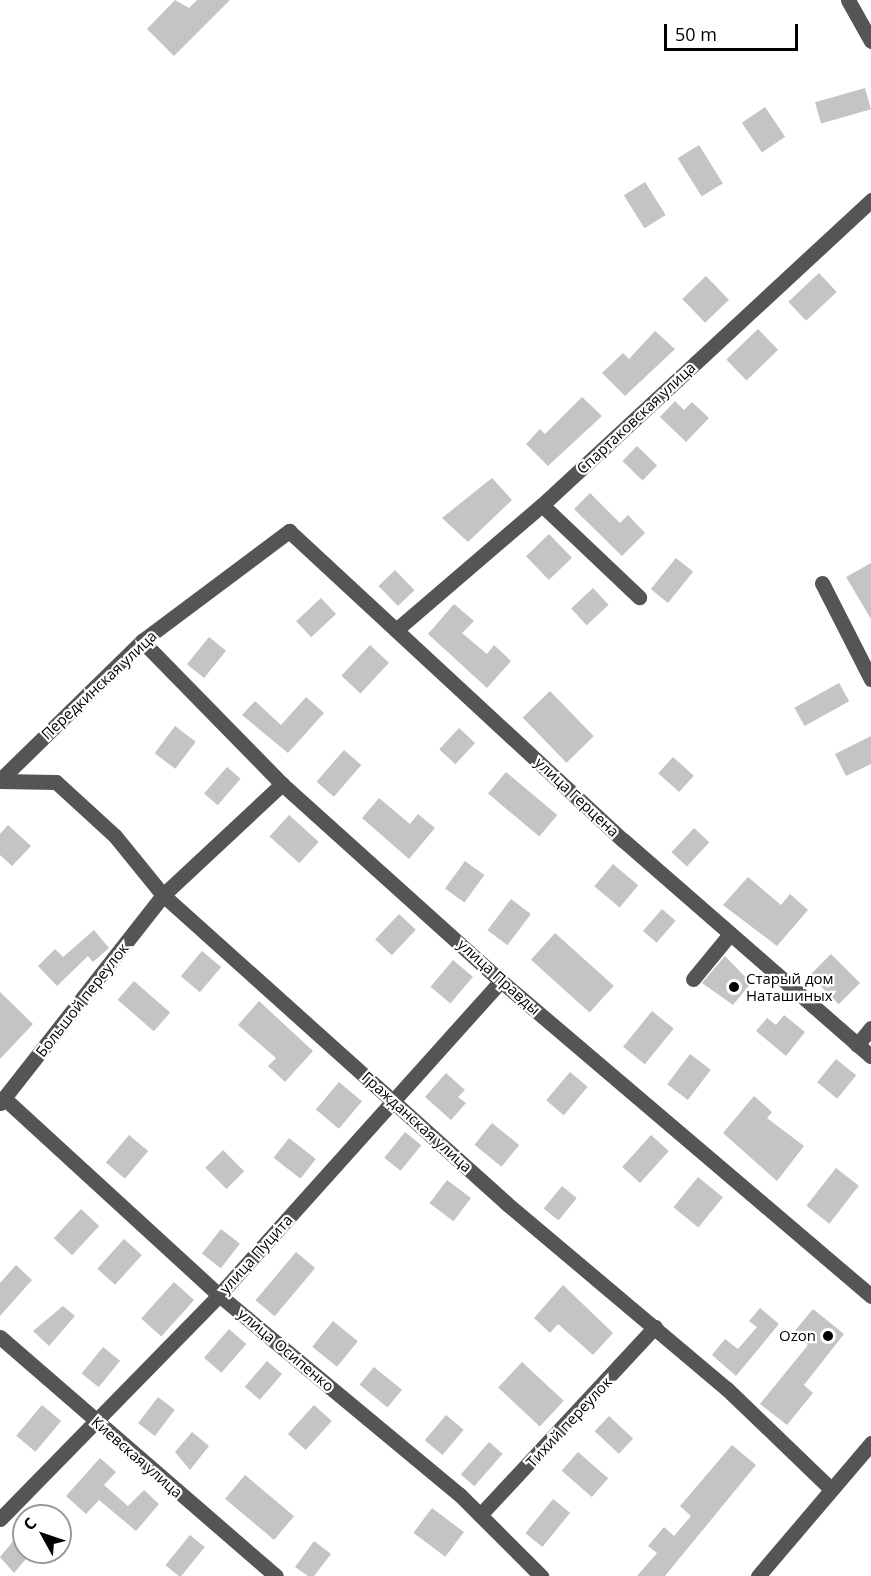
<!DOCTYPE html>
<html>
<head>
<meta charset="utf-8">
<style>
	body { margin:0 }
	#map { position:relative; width:871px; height:1576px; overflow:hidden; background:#fff; font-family:"Open Sans",sans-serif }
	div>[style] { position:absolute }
	.building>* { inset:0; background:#c4c4c4; transform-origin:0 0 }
	.minor>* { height:15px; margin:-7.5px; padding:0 7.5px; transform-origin:7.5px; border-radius:7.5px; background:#555 }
	.dots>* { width:16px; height:16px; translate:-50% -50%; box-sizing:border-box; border:3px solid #fff; border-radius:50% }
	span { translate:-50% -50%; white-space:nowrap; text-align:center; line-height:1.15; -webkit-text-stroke:4.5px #fff; paint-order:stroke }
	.street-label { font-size:15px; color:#000 }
	.poi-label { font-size:15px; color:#000 }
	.left { translate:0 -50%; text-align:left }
	.right { translate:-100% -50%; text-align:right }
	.north { position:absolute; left:12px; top:1504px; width:60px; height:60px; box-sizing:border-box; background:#fff; border:2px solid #999; border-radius:50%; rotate:310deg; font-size:16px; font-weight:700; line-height:24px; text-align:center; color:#000 }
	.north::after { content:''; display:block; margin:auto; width:21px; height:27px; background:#000; clip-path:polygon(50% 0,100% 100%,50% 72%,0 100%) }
	.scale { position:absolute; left:664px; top:24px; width:134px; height:27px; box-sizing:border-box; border:3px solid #000; border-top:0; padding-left:8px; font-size:18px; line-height:21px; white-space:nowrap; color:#000; -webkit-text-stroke:4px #fff; paint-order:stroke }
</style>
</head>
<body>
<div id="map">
	<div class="building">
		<i style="clip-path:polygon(175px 0,189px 8px,197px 0,230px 0,174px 56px,147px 29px)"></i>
		<i style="left:865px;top:88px;width:22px;height:52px;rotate:74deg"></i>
		<i style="left:765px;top:107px;width:36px;height:28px;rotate:56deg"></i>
		<i style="left:699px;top:145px;width:45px;height:25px;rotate:58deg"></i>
		<i style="left:645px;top:182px;width:39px;height:25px;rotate:58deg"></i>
		<i style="left:819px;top:273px;width:26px;height:42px;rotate:47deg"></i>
		<i style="left:706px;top:276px;width:33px;height:33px;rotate:46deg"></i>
		<i style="left:758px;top:329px;width:29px;height:44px;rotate:46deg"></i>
		<i style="clip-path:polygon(655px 331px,675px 349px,625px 396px,602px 373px,623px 353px,629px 359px)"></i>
		<i style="clip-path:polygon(582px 397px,602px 416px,548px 466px,526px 444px,540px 429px,545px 434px)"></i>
		<i style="clip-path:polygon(675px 401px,684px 410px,692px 402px,709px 418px,686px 442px,660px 417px)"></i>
		<i style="left:637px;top:446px;width:28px;height:21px;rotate:44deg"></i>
		<i style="clip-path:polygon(492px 478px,512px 500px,468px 542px,442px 518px)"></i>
		<i style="clip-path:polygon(590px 493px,620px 523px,628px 515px,645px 533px,622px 556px,574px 509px)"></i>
		<i style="left:549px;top:534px;width:33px;height:32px;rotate:46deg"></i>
		<i style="left:676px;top:558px;width:22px;height:40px;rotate:39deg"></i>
		<i style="clip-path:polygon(871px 563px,871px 619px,846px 577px)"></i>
		<i style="left:395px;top:570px;width:28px;height:23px;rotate:46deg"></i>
		<i style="left:593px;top:588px;width:23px;height:30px;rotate:47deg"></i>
		<i style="left:321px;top:598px;width:22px;height:34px;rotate:47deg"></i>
		<i style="clip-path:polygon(454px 604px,474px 621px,462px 633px,487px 654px,494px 645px,511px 661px,487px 688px,428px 634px)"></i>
		<i style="left:209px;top:637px;width:22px;height:35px;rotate:39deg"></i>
		<i style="left:370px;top:645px;width:26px;height:42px;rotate:43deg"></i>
		<i style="left:839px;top:683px;width:21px;height:51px;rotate:61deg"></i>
		<i style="left:550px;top:691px;width:63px;height:38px;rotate:46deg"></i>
		<i style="clip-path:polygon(306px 697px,324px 713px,288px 753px,242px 715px,255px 701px,281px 725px)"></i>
		<i style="left:175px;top:726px;width:26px;height:34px;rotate:37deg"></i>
		<i style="left:459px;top:728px;width:22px;height:29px;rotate:43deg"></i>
		<i style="clip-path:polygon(871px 736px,871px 764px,846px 776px,835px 754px)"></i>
		<i style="left:344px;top:750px;width:23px;height:42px;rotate:41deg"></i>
		<i style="left:673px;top:757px;width:28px;height:22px;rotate:42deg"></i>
		<i style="left:227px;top:767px;width:18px;height:35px;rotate:41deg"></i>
		<i style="left:506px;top:772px;width:67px;height:28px;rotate:40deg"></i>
		<i style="clip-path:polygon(379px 798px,410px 824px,418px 814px,435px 828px,409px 859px,362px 818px)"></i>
		<i style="left:289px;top:815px;width:40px;height:29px;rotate:42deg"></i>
		<i style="clip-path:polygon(8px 825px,31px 846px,12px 866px,0 855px,0 834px)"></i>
		<i style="left:694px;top:828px;width:21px;height:33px;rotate:43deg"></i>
		<i style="left:465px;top:861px;width:24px;height:34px;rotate:36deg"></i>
		<i style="left:613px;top:864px;width:33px;height:29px;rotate:40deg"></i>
		<i style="clip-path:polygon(748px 877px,781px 905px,790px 894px,808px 910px,777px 946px,723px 905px)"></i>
		<i style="left:511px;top:899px;width:25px;height:39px;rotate:37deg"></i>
		<i style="left:662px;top:909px;width:18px;height:29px;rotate:41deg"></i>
		<i style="left:399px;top:914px;width:23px;height:35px;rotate:43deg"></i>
		<i style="clip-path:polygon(94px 930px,109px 948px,93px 962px,88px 956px,57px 986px,38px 966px,55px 949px,63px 957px)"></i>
		<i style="left:555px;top:933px;width:79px;height:36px;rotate:42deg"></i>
		<i style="left:202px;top:951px;width:25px;height:33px;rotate:40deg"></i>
		<i style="left:831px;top:954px;width:41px;height:30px;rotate:45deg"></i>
		<i style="clip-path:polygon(725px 956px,751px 983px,733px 1005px,702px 983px)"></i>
		<i style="left:453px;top:960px;width:26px;height:35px;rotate:40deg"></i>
		<i style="left:134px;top:981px;width:48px;height:25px;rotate:41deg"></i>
		<i style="clip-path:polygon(0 992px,33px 1024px,0 1059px)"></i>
		<i style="clip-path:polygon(259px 1001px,313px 1051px,285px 1082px,268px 1066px,276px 1058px,238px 1025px)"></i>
		<i style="left:652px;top:1011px;width:28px;height:46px;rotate:39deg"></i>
		<i style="clip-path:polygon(784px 1015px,805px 1032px,786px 1056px,756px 1031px,767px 1018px,776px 1025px)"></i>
		<i style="left:690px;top:1054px;width:26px;height:38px;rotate:37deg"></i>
		<i style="left:836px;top:1059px;width:26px;height:30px;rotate:39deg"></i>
		<i style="left:570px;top:1072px;width:23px;height:37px;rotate:40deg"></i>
		<i style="clip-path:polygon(446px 1073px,465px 1090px,458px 1097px,466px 1103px,451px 1120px,425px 1097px)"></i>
		<i style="left:339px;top:1082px;width:30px;height:36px;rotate:40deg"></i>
		<i style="clip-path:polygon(754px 1096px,772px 1112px,767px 1118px,804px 1146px,777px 1181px,723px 1133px)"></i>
		<i style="left:492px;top:1123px;width:35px;height:28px;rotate:39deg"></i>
		<i style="left:405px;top:1132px;width:21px;height:33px;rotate:39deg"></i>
		<i style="left:129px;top:1135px;width:25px;height:36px;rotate:40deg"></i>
		<i style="left:651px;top:1135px;width:24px;height:43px;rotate:42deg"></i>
		<i style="left:289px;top:1138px;width:34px;height:25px;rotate:38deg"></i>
		<i style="left:223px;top:1150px;width:30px;height:25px;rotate:45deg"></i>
		<i style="left:836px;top:1168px;width:29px;height:48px;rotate:38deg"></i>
		<i style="left:698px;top:1177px;width:32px;height:39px;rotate:39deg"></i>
		<i style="left:447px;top:1180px;width:30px;height:29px;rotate:37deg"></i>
		<i style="left:562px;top:1186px;width:19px;height:29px;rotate:39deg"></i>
		<i style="left:81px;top:1209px;width:25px;height:40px;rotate:43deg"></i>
		<i style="left:221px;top:1229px;width:24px;height:31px;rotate:38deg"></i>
		<i style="left:124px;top:1239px;width:24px;height:40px;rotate:42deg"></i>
		<i style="left:296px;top:1252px;width:25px;height:63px;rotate:40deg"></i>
		<i style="clip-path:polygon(16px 1265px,32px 1280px,0 1316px,0 1283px)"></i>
		<i style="left:174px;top:1282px;width:27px;height:49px;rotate:42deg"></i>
		<i style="clip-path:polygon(563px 1285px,613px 1333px,593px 1355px,558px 1324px,550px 1333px,534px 1318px)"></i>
		<i style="clip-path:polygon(63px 1306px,75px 1316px,49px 1346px,33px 1331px)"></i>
		<i style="clip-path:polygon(760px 1308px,779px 1324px,736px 1376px,712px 1355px,725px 1339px,738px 1349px,757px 1327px,749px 1321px)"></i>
		<i style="clip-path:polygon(813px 1309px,844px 1334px,804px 1385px,813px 1393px,787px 1425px,760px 1404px,808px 1345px,793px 1333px)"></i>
		<i style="left:333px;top:1321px;width:32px;height:33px;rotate:39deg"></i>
		<i style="left:229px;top:1329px;width:23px;height:38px;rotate:41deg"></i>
		<i style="left:103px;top:1347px;width:22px;height:34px;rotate:39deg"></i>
		<i style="left:267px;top:1361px;width:20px;height:34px;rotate:41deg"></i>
		<i style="left:522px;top:1362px;width:57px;height:35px;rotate:43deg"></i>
		<i style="left:374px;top:1367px;width:36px;height:23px;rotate:39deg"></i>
		<i style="left:158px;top:1397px;width:21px;height:33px;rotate:37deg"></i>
		<i style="left:42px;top:1405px;width:25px;height:40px;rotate:40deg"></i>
		<i style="left:314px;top:1405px;width:24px;height:39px;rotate:42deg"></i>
		<i style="left:446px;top:1415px;width:23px;height:33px;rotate:40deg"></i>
		<i style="left:609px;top:1416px;width:33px;height:21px;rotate:43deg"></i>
		<i style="clip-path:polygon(192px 1432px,209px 1446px,190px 1470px,175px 1452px)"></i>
		<i style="left:489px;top:1442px;width:18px;height:43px;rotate:41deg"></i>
		<i style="clip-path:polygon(732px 1445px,756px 1465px,665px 1576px,637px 1576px,657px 1553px,648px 1546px,664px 1527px,674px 1536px,691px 1516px,680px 1506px)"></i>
		<i style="left:578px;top:1452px;width:40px;height:25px;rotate:41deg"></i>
		<i style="clip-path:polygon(100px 1458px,116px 1472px,104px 1485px,128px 1506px,144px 1490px,159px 1504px,136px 1531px,99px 1500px,86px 1514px,66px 1496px)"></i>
		<i style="left:245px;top:1475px;width:64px;height:31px;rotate:40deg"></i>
		<i style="left:553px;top:1499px;width:22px;height:44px;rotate:39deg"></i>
		<i style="left:432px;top:1508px;width:40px;height:31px;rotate:37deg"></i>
		<i style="clip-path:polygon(24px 1528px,24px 1552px,32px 1552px,14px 1573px,0 1557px)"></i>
		<i style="left:190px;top:1535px;width:19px;height:39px;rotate:39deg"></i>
		<i style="clip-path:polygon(314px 1541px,331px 1554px,314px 1576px,308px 1576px,295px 1567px)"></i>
	</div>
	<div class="minor">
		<i style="left:848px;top:0;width:47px;rotate:60.7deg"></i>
		<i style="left:542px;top:505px;width:134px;rotate:43.5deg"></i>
		<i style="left:822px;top:583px;width:108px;rotate:63deg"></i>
		<i style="left:396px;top:630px;width:192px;rotate:-40.6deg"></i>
		<i style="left:542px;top:505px;width:449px;rotate:-42.8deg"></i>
		<i style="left:142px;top:641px;width:200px;rotate:45.6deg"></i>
		<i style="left:282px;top:784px;width:295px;rotate:42deg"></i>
		<i style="left:501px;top:981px;width:486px;rotate:40.4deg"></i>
		<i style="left:0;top:780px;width:199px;rotate:-44.4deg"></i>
		<i style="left:142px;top:641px;width:184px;rotate:-36.8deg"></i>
		<i style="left:289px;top:531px;width:455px;rotate:42.8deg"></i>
		<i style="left:623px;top:840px;width:329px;rotate:41.1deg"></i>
		<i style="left:0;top:781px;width:56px;rotate:1deg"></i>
		<i style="left:56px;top:782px;width:80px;rotate:42.5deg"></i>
		<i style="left:115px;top:836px;width:76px;rotate:50.9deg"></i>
		<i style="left:163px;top:895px;width:461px;rotate:41.9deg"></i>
		<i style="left:506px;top:1203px;width:289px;rotate:40.1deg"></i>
		<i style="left:727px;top:1389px;width:144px;rotate:43.9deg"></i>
		<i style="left:693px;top:979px;width:58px;rotate:-50.6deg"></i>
		<i style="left:857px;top:1045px;width:22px;rotate:-51deg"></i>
		<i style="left:5px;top:1099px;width:290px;rotate:42.5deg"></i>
		<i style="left:219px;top:1295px;width:313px;rotate:39.7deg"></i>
		<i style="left:460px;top:1495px;width:115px;rotate:45deg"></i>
		<i style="left:0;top:1103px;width:264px;rotate:-51.9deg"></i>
		<i style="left:163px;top:895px;width:163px;rotate:-43deg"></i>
		<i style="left:0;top:1337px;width:365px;rotate:40.9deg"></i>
		<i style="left:480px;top:1515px;width:257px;rotate:-47.1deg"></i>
		<i style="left:0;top:1519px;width:313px;rotate:-45.6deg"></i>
		<i style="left:219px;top:1295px;width:422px;rotate:-48.1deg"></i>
		<i style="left:758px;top:1576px;width:175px;rotate:-49.6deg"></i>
	</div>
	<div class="dots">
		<i style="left:734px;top:987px;background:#000"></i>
		<i style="left:828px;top:1336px;background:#000"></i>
	</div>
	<div class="street-label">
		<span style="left:636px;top:418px;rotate:-43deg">Спартаковская улица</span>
		<span style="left:99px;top:685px;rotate:-43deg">Передкинская улица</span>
		<span style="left:577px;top:797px;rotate:43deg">улица Герцена</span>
		<span style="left:499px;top:977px;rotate:42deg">улица Правды</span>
		<span style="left:82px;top:1000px;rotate:-52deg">Большой переулок</span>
		<span style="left:417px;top:1122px;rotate:42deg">Гражданская улица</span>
		<span style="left:256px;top:1254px;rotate:-48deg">улица Пуцита</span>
		<span style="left:286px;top:1350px;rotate:40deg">улица Осипенко</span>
		<span style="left:569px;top:1422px;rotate:-47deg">Тихий переулок</span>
		<span style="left:137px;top:1457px;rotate:41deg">Киевская улица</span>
	</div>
	<div class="poi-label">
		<span class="left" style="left:746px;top:987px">Старый дом<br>Наташиных</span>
		<span class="right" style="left:816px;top:1336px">Ozon</span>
	</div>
	<div class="north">С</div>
	<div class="scale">50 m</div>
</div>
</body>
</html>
